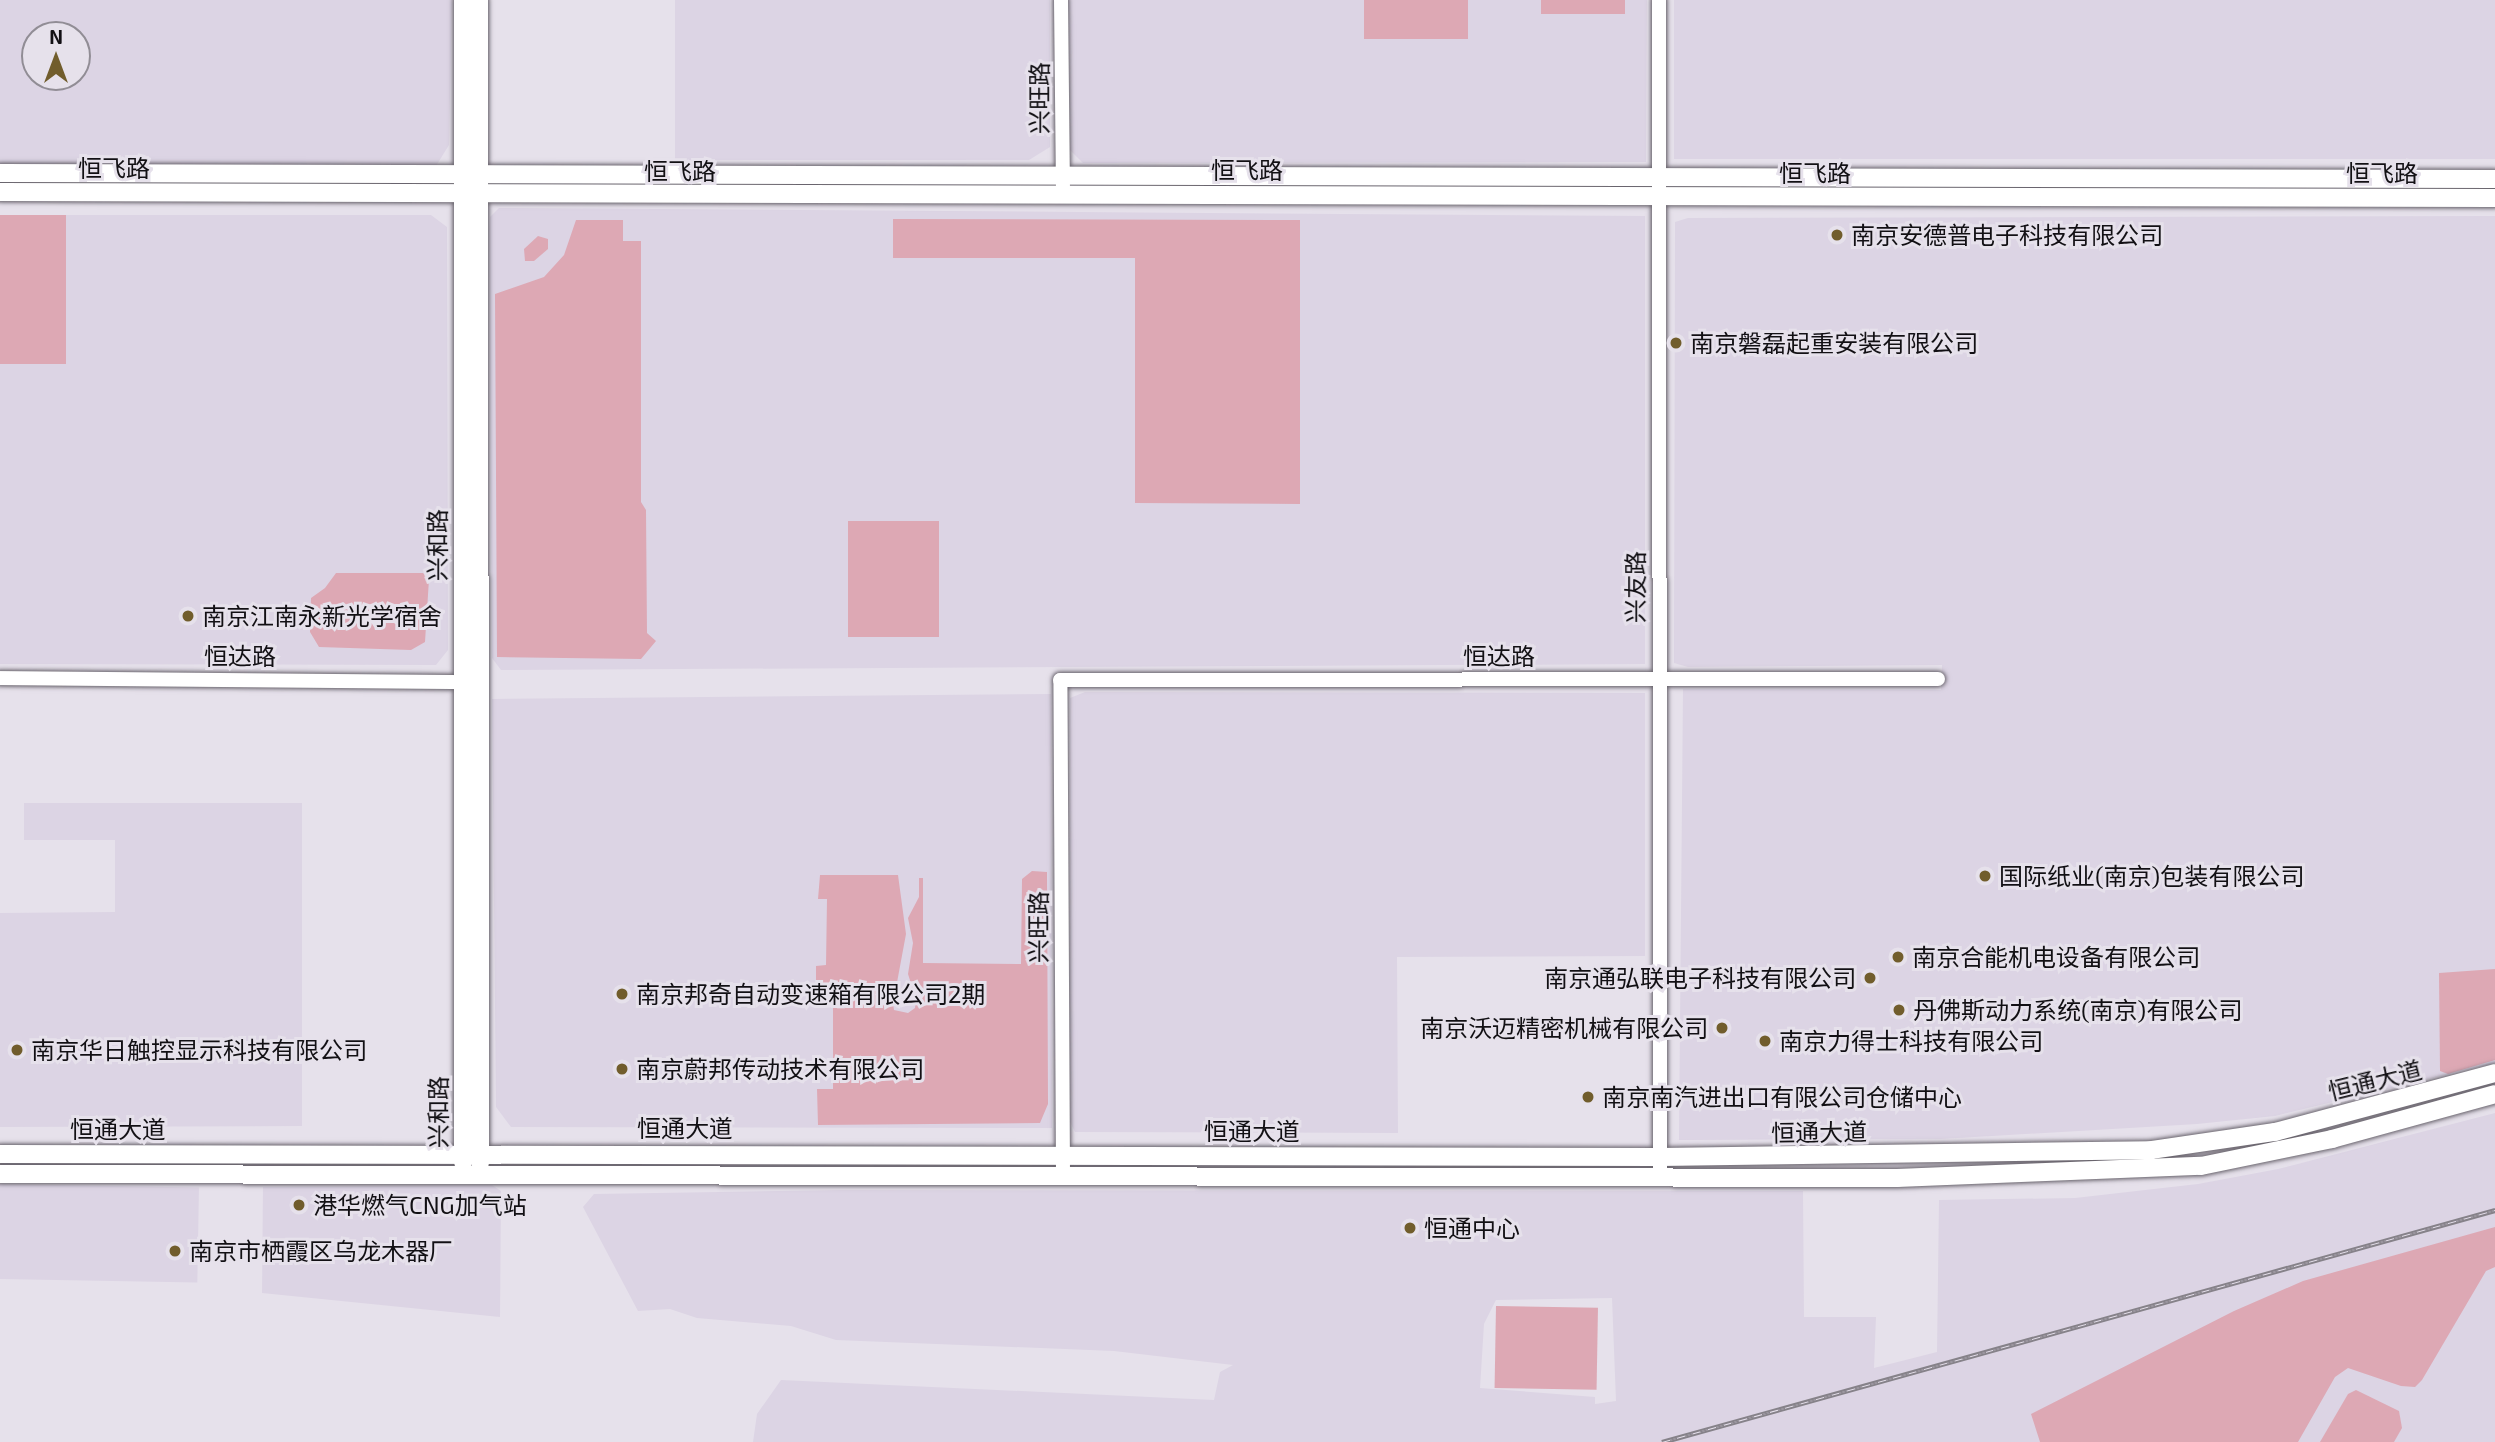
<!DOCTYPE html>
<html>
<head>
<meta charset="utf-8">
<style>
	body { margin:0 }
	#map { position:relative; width:2495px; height:1442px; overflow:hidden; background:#e6e1eb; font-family:"Exo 2","Noto Sans SC",sans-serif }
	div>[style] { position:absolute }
	.built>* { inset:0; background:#dcd4e4; transform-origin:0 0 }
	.green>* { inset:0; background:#dda8b4; transform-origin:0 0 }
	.roads { filter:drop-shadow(0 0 2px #69646d) drop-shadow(0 0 2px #69646d) }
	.minor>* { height:14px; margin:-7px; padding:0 7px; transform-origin:7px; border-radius:7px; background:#fff }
	.major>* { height:18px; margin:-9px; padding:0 9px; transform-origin:9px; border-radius:9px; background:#fff }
	.rail>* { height:5px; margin-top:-2.5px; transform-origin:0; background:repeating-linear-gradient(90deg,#e6e1eb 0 8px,#868289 0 16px); box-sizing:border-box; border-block:2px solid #868289 }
	.dots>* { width:19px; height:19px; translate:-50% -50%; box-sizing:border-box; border:4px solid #e6e1eb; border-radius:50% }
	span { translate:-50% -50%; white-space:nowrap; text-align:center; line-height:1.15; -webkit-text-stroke:6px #e6e1eb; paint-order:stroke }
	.street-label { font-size:24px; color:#121014 }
	.poi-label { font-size:24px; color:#121014 }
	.left { translate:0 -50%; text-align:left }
	.right { translate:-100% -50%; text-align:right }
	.north { position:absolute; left:21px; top:21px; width:70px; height:70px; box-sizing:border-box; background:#e6e1eb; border:2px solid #918d95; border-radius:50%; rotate:0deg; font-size:19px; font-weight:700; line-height:28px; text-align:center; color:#121014 }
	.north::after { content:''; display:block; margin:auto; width:24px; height:32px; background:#715d2c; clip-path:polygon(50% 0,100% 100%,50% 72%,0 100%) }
</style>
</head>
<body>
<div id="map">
	<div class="built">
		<i style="clip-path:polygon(evenodd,0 0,452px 0,449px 145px,436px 166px,0 165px,0 0,35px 35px,77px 35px,77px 77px,35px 77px,35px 35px)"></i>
		<i style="clip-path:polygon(675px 0,1050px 0,1050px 147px,1029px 160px,675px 160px)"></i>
		<i style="clip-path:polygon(1069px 0,1647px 0,1646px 162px,1083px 163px,1070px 150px)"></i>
		<i style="left:1674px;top:0;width:821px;height:159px"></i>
		<i style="clip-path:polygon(499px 208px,1645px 216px,1645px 664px,501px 670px,492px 658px,489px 228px,490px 217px)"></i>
		<i style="clip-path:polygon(66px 215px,431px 215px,447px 227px,448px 650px,436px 665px,0 664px,0 364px,66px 364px)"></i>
		<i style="clip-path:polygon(2495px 216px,2495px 1063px,2275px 1116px,2197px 1124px,1941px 1139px,1679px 1140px,1683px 689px,1941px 690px,1942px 665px,1688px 667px,1674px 663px,1675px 222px,1688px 218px)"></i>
		<i style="clip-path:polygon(1085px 692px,1645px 693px,1645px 956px,1397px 957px,1398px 1133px,1075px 1132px,1070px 1122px,1070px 698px)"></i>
		<i style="clip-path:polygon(1051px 694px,1052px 1128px,511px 1127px,496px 1107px,492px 699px)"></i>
		<i style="clip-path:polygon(24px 803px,302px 803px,302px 1126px,0 1127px,0 913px,115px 912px,115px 840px,24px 840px)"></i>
		<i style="clip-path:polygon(evenodd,2495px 1113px,2495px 1442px,753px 1442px,757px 1414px,781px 1380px,1214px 1400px,1220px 1372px,1233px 1365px,1114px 1351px,836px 1340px,791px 1326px,697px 1318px,670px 1309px,638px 1311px,583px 1207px,594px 1194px,841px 1190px,1803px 1191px,1804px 1317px,1876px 1317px,1874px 1368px,1937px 1352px,1939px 1200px,2075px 1198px,2198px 1184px,2278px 1169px,2495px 1113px,1612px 1298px,1616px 1401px,1595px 1404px,1595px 1397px,1480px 1388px,1484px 1324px,1496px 1300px,1612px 1298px)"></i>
		<i style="left:0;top:1184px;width:199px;height:95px;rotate:1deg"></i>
		<i style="clip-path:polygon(492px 1185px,501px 1191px,500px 1317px,262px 1293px,263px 1187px)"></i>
	</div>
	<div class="green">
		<i style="left:1364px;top:0;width:104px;height:39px"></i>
		<i style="left:1541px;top:0;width:84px;height:14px"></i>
		<i style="left:0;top:215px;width:66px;height:149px"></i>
		<i style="clip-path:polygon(893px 219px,1300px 220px,1300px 504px,1135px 503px,1135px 258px,893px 258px)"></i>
		<i style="clip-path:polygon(576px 220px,623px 220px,623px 241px,641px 241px,641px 502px,646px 510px,647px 633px,656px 641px,641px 659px,497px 657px,495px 294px,544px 277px,564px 255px)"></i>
		<i style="clip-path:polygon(538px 236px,548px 239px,548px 249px,534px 261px,525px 261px,524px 249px)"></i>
		<i style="left:848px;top:521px;width:91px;height:116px"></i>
		<i style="clip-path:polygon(336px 573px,423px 573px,429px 579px,425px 642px,411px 650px,319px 647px,310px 632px,311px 598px,325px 588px)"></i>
		<i style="clip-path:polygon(1032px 871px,1047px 872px,1048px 1104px,1040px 1123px,818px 1125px,817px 1089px,833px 1089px,833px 1002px,816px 1002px,816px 966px,826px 965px,827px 899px,818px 899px,820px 875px,898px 875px,906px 934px,893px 1004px,894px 1010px,908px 1013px,915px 1008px,916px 999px,908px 974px,913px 943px,908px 918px,919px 897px,919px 878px,923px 878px,923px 963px,1021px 964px,1022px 879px)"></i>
		<i style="clip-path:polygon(2495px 969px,2495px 1060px,2448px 1074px,2440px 1071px,2439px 973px)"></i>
		<i style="clip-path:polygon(2495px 1227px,2495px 1267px,2486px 1271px,2422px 1380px,2415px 1387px,2401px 1386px,2348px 1368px,2335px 1377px,2298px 1442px,2040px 1442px,2031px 1414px,2234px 1311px,2303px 1281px)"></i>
		<i style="left:1496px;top:1306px;width:102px;height:82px;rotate:1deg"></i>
		<i style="clip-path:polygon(2356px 1390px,2399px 1411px,2402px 1428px,2394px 1442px,2320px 1442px,2348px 1394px)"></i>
	</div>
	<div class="roads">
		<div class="minor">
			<i style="left:1061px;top:0;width:195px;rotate:89.4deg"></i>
			<i style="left:1659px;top:0;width:1175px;rotate:89.95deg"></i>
			<i style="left:0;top:678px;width:471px;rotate:0.5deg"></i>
			<i style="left:1063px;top:1174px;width:494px;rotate:-90.3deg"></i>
			<i style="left:1060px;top:680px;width:878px;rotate:-0.07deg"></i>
		</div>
		<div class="major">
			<i style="left:479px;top:0;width:1163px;rotate:89.95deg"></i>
			<i style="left:0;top:173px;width:2495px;rotate:0.14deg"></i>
			<i style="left:0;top:192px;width:2495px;rotate:0.14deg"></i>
			<i style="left:0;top:1154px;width:1660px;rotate:0.1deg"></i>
			<i style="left:1660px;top:1157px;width:491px;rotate:-0.8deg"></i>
			<i style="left:2151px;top:1150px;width:125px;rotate:-8.3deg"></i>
			<i style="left:2275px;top:1132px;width:228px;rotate:-15deg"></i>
			<i style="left:463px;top:1162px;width:1162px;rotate:-90deg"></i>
			<i style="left:0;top:1174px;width:1897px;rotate:0.12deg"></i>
			<i style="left:1897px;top:1178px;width:304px;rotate:-2.3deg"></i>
			<i style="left:2201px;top:1166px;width:134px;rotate:-11.6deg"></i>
			<i style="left:2332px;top:1139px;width:169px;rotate:-15.4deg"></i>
		</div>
	</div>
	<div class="rail">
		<i style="left:1662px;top:1442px;width:865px;rotate:-15.56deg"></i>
	</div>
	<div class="dots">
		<i style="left:1837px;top:235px;background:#715d2c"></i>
		<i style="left:1676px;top:343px;background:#715d2c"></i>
		<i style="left:188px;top:616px;background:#715d2c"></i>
		<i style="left:1985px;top:876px;background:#715d2c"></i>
		<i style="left:1898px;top:957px;background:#715d2c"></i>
		<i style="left:1870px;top:978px;background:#715d2c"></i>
		<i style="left:622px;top:994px;background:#715d2c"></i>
		<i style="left:1899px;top:1010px;background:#715d2c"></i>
		<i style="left:1722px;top:1028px;background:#715d2c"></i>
		<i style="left:1765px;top:1041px;background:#715d2c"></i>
		<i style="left:17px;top:1050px;background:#715d2c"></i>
		<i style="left:622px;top:1069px;background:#715d2c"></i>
		<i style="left:1588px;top:1097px;background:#715d2c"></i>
		<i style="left:299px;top:1205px;background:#715d2c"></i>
		<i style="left:1410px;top:1228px;background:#715d2c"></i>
		<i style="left:175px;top:1251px;background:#715d2c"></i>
	</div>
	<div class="street-label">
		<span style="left:1039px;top:98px;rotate:-90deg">兴旺路</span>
		<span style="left:114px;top:168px">恒飞路</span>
		<span style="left:1247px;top:170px">恒飞路</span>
		<span style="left:680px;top:171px">恒飞路</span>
		<span style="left:1815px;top:173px">恒飞路</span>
		<span style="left:2382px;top:173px">恒飞路</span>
		<span style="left:437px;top:545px;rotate:-90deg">兴和路</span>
		<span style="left:1635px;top:587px;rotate:-90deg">兴友路</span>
		<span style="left:240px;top:656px">恒达路</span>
		<span style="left:1499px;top:656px">恒达路</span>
		<span style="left:1038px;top:927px;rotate:-90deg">兴旺路</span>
		<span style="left:2375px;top:1080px;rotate:-14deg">恒通大道</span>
		<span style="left:438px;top:1112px;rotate:-90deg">兴和路</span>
		<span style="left:685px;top:1128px">恒通大道</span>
		<span style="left:118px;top:1129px">恒通大道</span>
		<span style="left:1252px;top:1131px">恒通大道</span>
		<span style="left:1819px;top:1132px;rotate:-1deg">恒通大道</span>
	</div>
	<div class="poi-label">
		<span class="left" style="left:1851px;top:235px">南京安德普电子科技有限公司</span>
		<span class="left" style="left:1690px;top:343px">南京磐磊起重安装有限公司</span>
		<span class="left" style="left:202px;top:616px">南京江南永新光学宿舍</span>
		<span class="left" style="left:1999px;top:876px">国际纸业(南京)包装有限公司</span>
		<span class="left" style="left:1912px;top:957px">南京合能机电设备有限公司</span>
		<span class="right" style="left:1856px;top:978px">南京通弘联电子科技有限公司</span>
		<span class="left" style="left:636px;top:994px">南京邦奇自动变速箱有限公司2期</span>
		<span class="left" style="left:1913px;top:1010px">丹佛斯动力系统(南京)有限公司</span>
		<span class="right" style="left:1708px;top:1028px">南京沃迈精密机械有限公司</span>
		<span class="left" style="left:1779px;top:1041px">南京力得士科技有限公司</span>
		<span class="left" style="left:31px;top:1050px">南京华日触控显示科技有限公司</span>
		<span class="left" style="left:636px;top:1069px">南京蔚邦传动技术有限公司</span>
		<span class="left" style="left:1602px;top:1097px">南京南汽进出口有限公司仓储中心</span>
		<span class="left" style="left:313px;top:1205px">港华燃气CNG加气站</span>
		<span class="left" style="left:1424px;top:1228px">恒通中心</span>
		<span class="left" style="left:189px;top:1251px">南京市栖霞区乌龙木器厂</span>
	</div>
	<div class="north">N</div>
</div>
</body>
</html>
